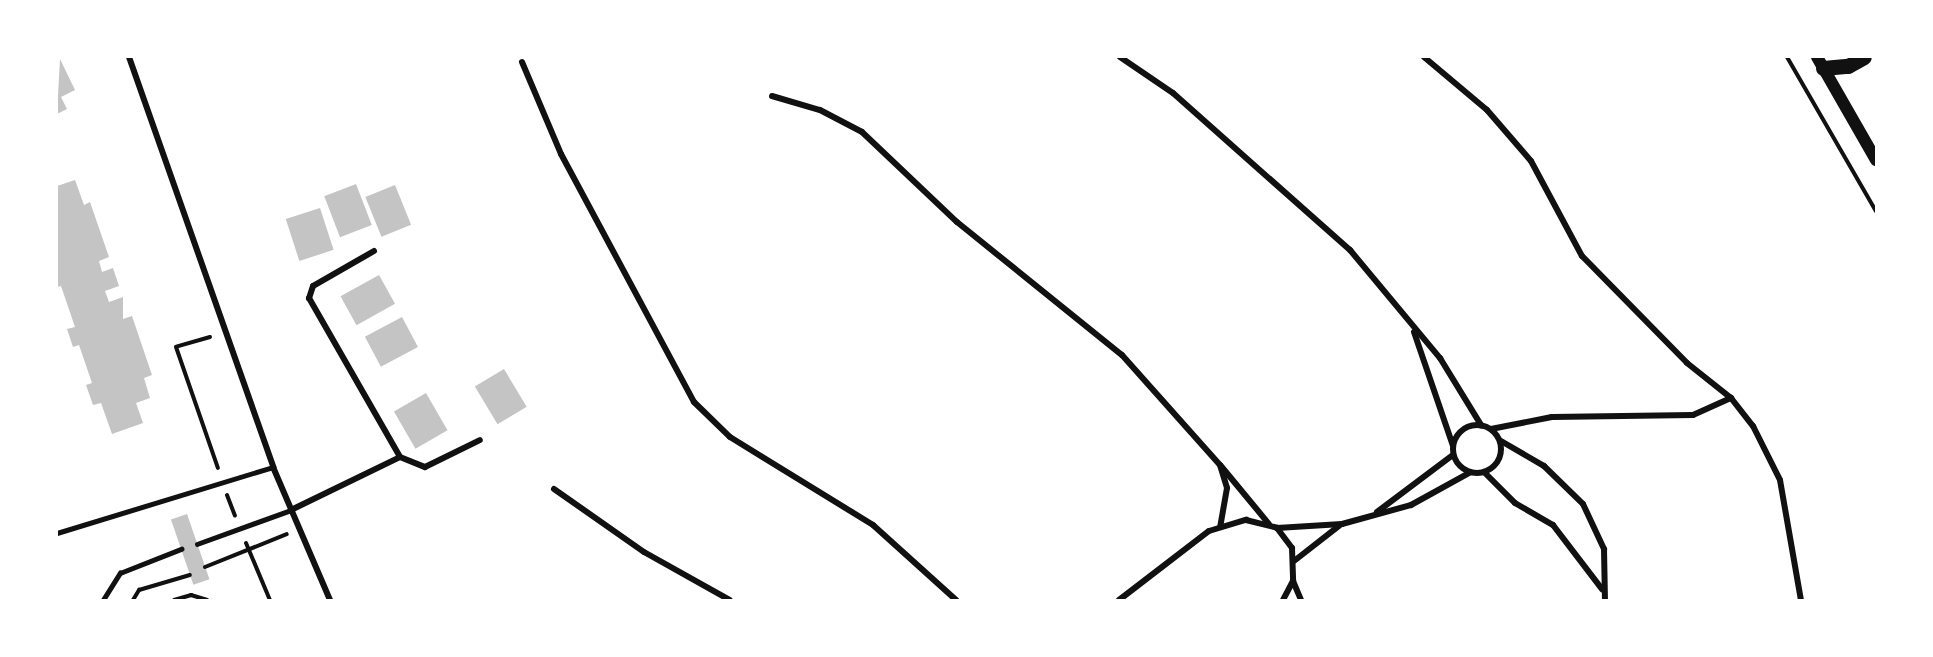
<!DOCTYPE html>
<html>
<head>
<meta charset="utf-8">
<style>
	body { margin:0 }
	#map { position:relative; width:1933px; height:657px; overflow:hidden; background:#fff; font-family:"Asap Condensed",sans-serif }
	div>[style] { position:absolute }
	.building>* { inset:0; background:#c4c4c4; transform-origin:0 0 }
	.path>* { height:4px; margin:-2px; padding:0 2px; transform-origin:2px; border-radius:2px; background:#111 }
	.service>* { height:4.5px; margin:-2.25px; padding:0 2.25px; transform-origin:2.25px; border-radius:2.25px; background:#111 }
	.minor>* { height:6px; margin:-3px; padding:0 3px; transform-origin:3px; border-radius:3px; background:#111 }
	.minor>.ring { margin:-3px; padding:0; box-sizing:content-box; background:none; border:6px solid #111; border-radius:50% }
	.secondary>* { height:12px; margin:-6px; padding:0 6px; transform-origin:6px; border-radius:6px; background:#111 }
	.primary>* { height:15px; margin:-7.5px; padding:0 7.5px; transform-origin:7.5px; border-radius:7.5px; background:#111 }
	span { translate:-50% -50%; white-space:nowrap; text-align:center; line-height:1.15; -webkit-text-stroke:5px #fff; paint-order:stroke }
	.frame { position:absolute; inset:0; border:58px solid #fff; pointer-events:none }
</style>
</head>
<body>
<div id="map">
	<div class="building">
		<i style="clip-path:polygon(60px 59px,75px 90px,61px 97px,67px 109px,57px 114px)"></i>
		<i style="clip-path:polygon(75px 180px,84px 205px,90px 202px,109px 257px,99px 261px,102px 272px,113px 268px,119px 286px,105px 291px,109px 302px,123px 297px,123px 319px,132px 316px,152px 375px,144px 378px,150px 398px,136px 403px,143px 423px,112px 434px,101px 403px,93px 405px,86px 385px,92px 383px,79px 345px,73px 347px,67px 329px,75px 327px,61px 286px,57px 287px,57px 186px)"></i>
		<i style="left:356px;top:184px;width:44px;height:34px;rotate:69deg"></i>
		<i style="left:395px;top:185px;width:43px;height:32px;rotate:68deg"></i>
		<i style="left:320px;top:208px;width:44px;height:36px;rotate:72deg"></i>
		<i style="left:379px;top:275px;width:33px;height:44px;rotate:61deg"></i>
		<i style="left:402px;top:317px;width:34px;height:42px;rotate:62deg"></i>
		<i style="left:504px;top:369px;width:44px;height:34px;rotate:59deg"></i>
		<i style="left:426px;top:393px;width:43px;height:37px;rotate:60deg"></i>
		<i style="left:187px;top:514px;width:69px;height:17px;rotate:71deg"></i>
	</div>
	<div class="path">
		<i style="left:1787px;top:57px;width:178px;rotate:60deg"></i>
		<i style="left:210px;top:337px;width:35px;rotate:164deg"></i>
		<i style="left:176px;top:347px;width:128px;rotate:70.9deg"></i>
		<i style="left:227px;top:495px;width:22px;rotate:69deg"></i>
		<i style="left:246px;top:543px;width:62px;rotate:67.2deg"></i>
		<i style="left:205px;top:567px;width:88px;rotate:-21.9deg"></i>
		<i style="left:133px;top:600px;width:12px;rotate:-59deg"></i>
		<i style="left:139px;top:590px;width:53px;rotate:-16.4deg"></i>
		<i style="left:174px;top:600px;width:18px;rotate:-16deg"></i>
		<i style="left:191px;top:595px;width:17px;rotate:17deg"></i>
	</div>
	<div class="service">
		<i style="left:57px;top:533px;width:226px;rotate:-17deg"></i>
		<i style="left:197px;top:544px;width:100px;rotate:-19.9deg"></i>
		<i style="left:103px;top:600px;width:32px;rotate:-58deg"></i>
		<i style="left:120px;top:573px;width:66px;rotate:-21.5deg"></i>
	</div>
	<div class="minor">
		<i style="left:129px;top:57px;width:435px;rotate:70.6deg"></i>
		<i style="left:273px;top:467px;width:145px;rotate:66.8deg"></i>
		<i style="left:1120px;top:57px;width:64px;rotate:34.2deg"></i>
		<i style="left:1173px;top:93px;width:237px;rotate:41.6deg"></i>
		<i style="left:1350px;top:250px;width:141px;rotate:50.2deg"></i>
		<i style="left:1440px;top:358px;width:79px;rotate:58.5deg"></i>
		<i style="left:1424px;top:57px;width:82px;rotate:40.1deg"></i>
		<i style="left:1487px;top:110px;width:67px;rotate:49.2deg"></i>
		<i style="left:1531px;top:161px;width:108px;rotate:61.8deg"></i>
		<i style="left:1582px;top:256px;width:150px;rotate:45.5deg"></i>
		<i style="left:1687px;top:363px;width:56px;rotate:38.5deg"></i>
		<i style="left:1731px;top:398px;width:36px;rotate:52deg"></i>
		<i style="left:1753px;top:426px;width:60px;rotate:63.4deg"></i>
		<i style="left:1780px;top:480px;width:122px;rotate:80.1deg"></i>
		<i style="left:522px;top:62px;width:100px;rotate:67deg"></i>
		<i style="left:561px;top:154px;width:281px;rotate:61.8deg"></i>
		<i style="left:694px;top:402px;width:50px;rotate:44.2deg"></i>
		<i style="left:730px;top:437px;width:168px;rotate:31.6deg"></i>
		<i style="left:873px;top:525px;width:112px;rotate:42.1deg"></i>
		<i style="left:772px;top:96px;width:50px;rotate:16.3deg"></i>
		<i style="left:820px;top:110px;width:47px;rotate:27.6deg"></i>
		<i style="left:862px;top:132px;width:131px;rotate:43.5deg"></i>
		<i style="left:957px;top:222px;width:212px;rotate:38.9deg"></i>
		<i style="left:1122px;top:355px;width:147px;rotate:48.3deg"></i>
		<i style="left:1220px;top:465px;width:24px;rotate:73deg"></i>
		<i style="left:1227px;top:488px;width:39px;rotate:100deg"></i>
		<i style="left:374px;top:251px;width:70px;rotate:150.2deg"></i>
		<i style="left:313px;top:286px;width:13px;rotate:108deg"></i>
		<i style="left:309px;top:298px;width:183px;rotate:60.2deg"></i>
		<i style="left:400px;top:457px;width:27px;rotate:22deg"></i>
		<i style="left:425px;top:467px;width:61px;rotate:-26.1deg"></i>
		<i style="left:1414px;top:332px;width:120px;rotate:71.1deg"></i>
		<i class="ring" style="left:1453px;top:425px;width:42px;height:42px"></i>
		<i style="left:1491px;top:429px;width:62px;rotate:-11.1deg"></i>
		<i style="left:1552px;top:417px;width:141px;rotate:-0.8deg"></i>
		<i style="left:1693px;top:415px;width:42px;rotate:-24.1deg"></i>
		<i style="left:1501px;top:441px;width:50px;rotate:30.2deg"></i>
		<i style="left:1544px;top:466px;width:54px;rotate:44.3deg"></i>
		<i style="left:1583px;top:504px;width:50px;rotate:65deg"></i>
		<i style="left:1604px;top:549px;width:51px;rotate:88.9deg"></i>
		<i style="left:1221px;top:466px;width:75px;rotate:50.4deg"></i>
		<i style="left:1484px;top:472px;width:44px;rotate:45deg"></i>
		<i style="left:1515px;top:503px;width:44px;rotate:30.1deg"></i>
		<i style="left:1553px;top:525px;width:81px;rotate:52.6deg"></i>
		<i style="left:554px;top:489px;width:110px;rotate:35deg"></i>
		<i style="left:644px;top:552px;width:98px;rotate:29.2deg"></i>
		<i style="left:291px;top:510px;width:121px;rotate:-25.9deg"></i>
		<i style="left:1377px;top:512px;width:95px;rotate:-36.9deg"></i>
		<i style="left:1277px;top:528px;width:65px;rotate:-3.5deg"></i>
		<i style="left:1342px;top:524px;width:72px;rotate:-15.4deg"></i>
		<i style="left:1411px;top:505px;width:68px;rotate:-28.8deg"></i>
		<i style="left:1294px;top:561px;width:57px;rotate:-37.9deg"></i>
		<i style="left:1293px;top:581px;width:21px;rotate:67deg"></i>
		<i style="left:1119px;top:600px;width:113px;rotate:-37.5deg"></i>
		<i style="left:1209px;top:531px;width:39px;rotate:-17deg"></i>
		<i style="left:1246px;top:520px;width:32px;rotate:14deg"></i>
		<i style="left:1277px;top:528px;width:25px;rotate:53deg"></i>
		<i style="left:1292px;top:548px;width:33px;rotate:88deg"></i>
		<i style="left:1293px;top:581px;width:21px;rotate:118deg"></i>
	</div>
	<div class="secondary">
		<i style="left:1817px;top:57px;width:119px;rotate:60.2deg"></i>
	</div>
	<div class="primary">
		<i style="left:1823px;top:68px;width:25px;rotate:-5deg"></i>
		<i style="left:1848px;top:66px;width:18px;rotate:-29deg"></i>
	</div>
	<div class="frame"></div>
</div>
</body>
</html>
